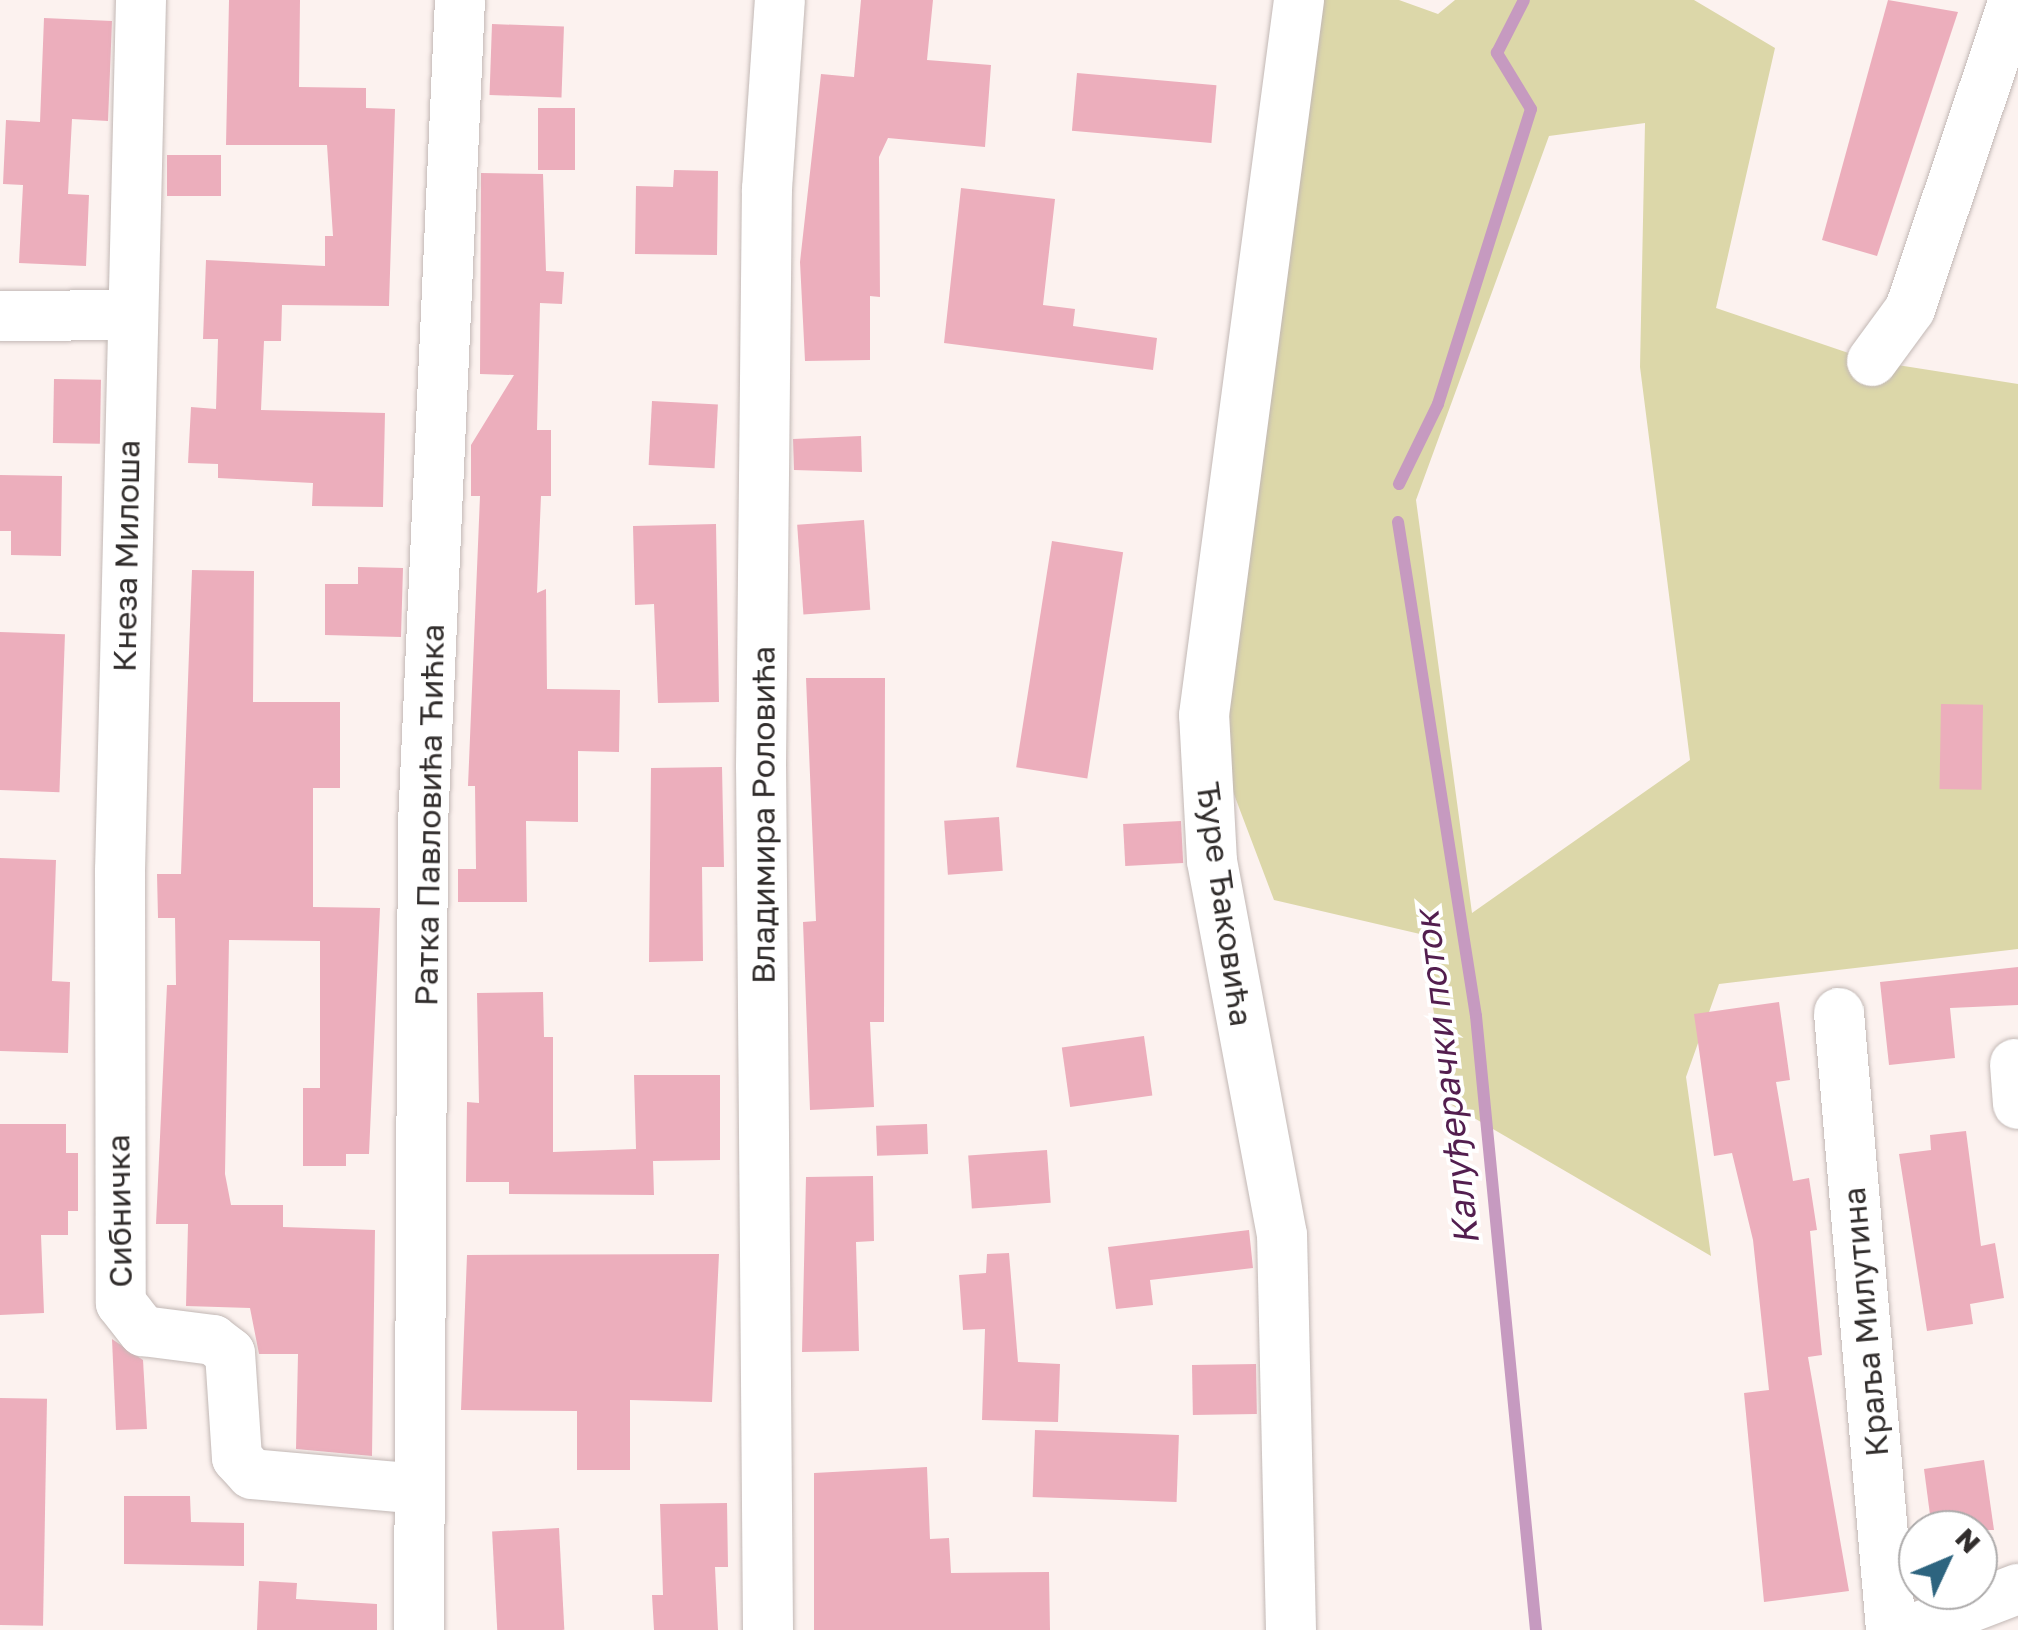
<!DOCTYPE html>
<html>
<head>
<meta charset="utf-8">
<style>
	body { margin:0 }
	#map { position:relative; width:2018px; height:1630px; overflow:hidden; background:#fcf2ef; font-family:"Golos Text",sans-serif }
	div>[style] { position:absolute }
	.green>* { inset:0; background:#dcd7a9 }
	.stream>* { height:12px; margin:-6px; padding:0 6px; transform-origin:6px; border-radius:6px; background:#c69ac0 }
	.building>* { inset:0; background:#ecaebc; transform-origin:0 0 }
	.roads { filter:drop-shadow(0 0 2px #c2b8b5) drop-shadow(0 0 2px #c2b8b5) }
	.minor>* { height:50px; margin:-25px; padding:0 25px; transform-origin:25px; border-radius:25px; background:#fff }
	span { translate:-50% -50%; white-space:nowrap; text-align:center; line-height:1.15; -webkit-text-stroke:8px #fff; paint-order:stroke }
	.street-label { font-size:32px; color:#312d2c }
	.water-label { font-size:35px; color:#531e4f; font-style:italic }
	.north { position:absolute; left:1898px; top:1510px; width:100px; height:100px; box-sizing:border-box; background:#fff; border:2px solid #adabab; border-radius:50%; rotate:46deg; font-size:28px; font-weight:700; line-height:40px; text-align:center; color:#312d2c }
	.north::after { content:''; display:block; margin:auto; width:35px; height:45px; background:#2d647f; clip-path:polygon(50% 0,100% 100%,50% 72%,0 100%) }
</style>
</head>
<body>
<div id="map">
	<div class="green">
		<i style="clip-path:polygon(evenodd,1299px 0,1399px 0,1438px 14px,1455px 0,1694px 0,1775px 48px,1716px 308px,1872px 361px,2018px 384px,2018px 949px,1719px 984px,1686px 1077px,1711px 1256px,1450px 1104px,1420px 934px,1274px 900px,1204px 715px,1299px 0,1645px 123px,1640px 367px,1690px 760px,1472px 913px,1416px 500px,1549px 136px,1645px 123px)"></i>
	</div>
	<div class="stream">
		<i style="left:1399px;top:484px;width:89px;rotate:-64deg"></i>
		<i style="left:1438px;top:404px;width:309px;rotate:-72.5deg"></i>
		<i style="left:1531px;top:109px;width:66px;rotate:-121.3deg"></i>
		<i style="left:1497px;top:53px;width:59px;rotate:-63deg"></i>
		<i style="left:1398px;top:522px;width:500px;rotate:81.03deg"></i>
		<i style="left:1476px;top:1016px;width:617px;rotate:84.42deg"></i>
	</div>
	<div class="building">
		<i style="clip-path:polygon(229px 0,300px 0,299px 87px,366px 88px,366px 108px,395px 109px,389px 306px,282px 305px,281px 341px,264px 341px,261px 410px,385px 413px,383px 507px,312px 506px,313px 483px,218px 478px,218px 464px,188px 463px,191px 407px,216px 409px,218px 339px,203px 339px,206px 260px,325px 266px,325px 236px,333px 236px,327px 145px,226px 145px)"></i>
		<i style="clip-path:polygon(861px 0,933px 0,927px 60px,991px 65px,985px 147px,888px 138px,879px 157px,880px 297px,870px 296px,870px 360px,805px 361px,800px 262px,821px 74px,854px 77px)"></i>
		<i style="clip-path:polygon(1888px 0,1958px 12px,1877px 256px,1822px 240px)"></i>
		<i style="clip-path:polygon(44px 18px,112px 21px,108px 121px,72px 119px,68px 194px,89px 195px,86px 266px,19px 263px,23px 185px,3px 184px,6px 120px,40px 122px)"></i>
		<i style="left:492px;top:24px;width:72px;height:71px;rotate:2deg"></i>
		<i style="left:1077px;top:73px;width:140px;height:58px;rotate:5deg"></i>
		<i style="left:538px;top:108px;width:37px;height:62px"></i>
		<i style="left:167px;top:155px;width:54px;height:41px"></i>
		<i style="clip-path:polygon(674px 170px,718px 171px,717px 255px,635px 254px,636px 186px,673px 187px)"></i>
		<i style="clip-path:polygon(481px 173px,543px 174px,546px 271px,564px 272px,562px 304px,540px 303px,537px 430px,551px 430px,551px 496px,541px 496px,537px 593px,546px 589px,547px 689px,620px 690px,619px 752px,578px 751px,578px 822px,526px 821px,527px 902px,458px 902px,458px 869px,476px 869px,475px 786px,468px 786px,480px 496px,471px 496px,471px 445px,514px 375px,480px 374px)"></i>
		<i style="clip-path:polygon(961px 188px,1055px 199px,1043px 305px,1075px 309px,1073px 326px,1157px 338px,1153px 370px,944px 343px)"></i>
		<i style="left:54px;top:379px;width:47px;height:64px;rotate:1deg"></i>
		<i style="left:652px;top:401px;width:66px;height:64px;rotate:3deg"></i>
		<i style="clip-path:polygon(861px 436px,862px 472px,794px 470px,793px 439px)"></i>
		<i style="clip-path:polygon(0 475px,62px 476px,61px 556px,11px 555px,11px 531px,0 531px)"></i>
		<i style="left:864px;top:520px;width:90px;height:67px;rotate:86deg"></i>
		<i style="clip-path:polygon(716px 524px,719px 702px,658px 703px,654px 604px,635px 605px,633px 526px)"></i>
		<i style="left:1052px;top:541px;width:72px;height:229px;rotate:9deg"></i>
		<i style="clip-path:polygon(358px 567px,403px 568px,401px 637px,325px 635px,325px 584px,358px 584px)"></i>
		<i style="clip-path:polygon(192px 570px,254px 571px,253px 702px,340px 702px,340px 788px,313px 788px,313px 907px,380px 908px,369px 1154px,346px 1154px,346px 1166px,303px 1166px,303px 1088px,320px 1088px,320px 941px,229px 940px,225px 1174px,231px 1205px,283px 1205px,283px 1227px,375px 1230px,372px 1456px,296px 1449px,298px 1354px,259px 1354px,250px 1308px,186px 1306px,188px 1224px,156px 1224px,167px 985px,176px 985px,175px 918px,158px 918px,157px 874px,181px 874px)"></i>
		<i style="left:0;top:632px;width:65px;height:158px;rotate:2deg"></i>
		<i style="clip-path:polygon(806px 678px,885px 678px,884px 1022px,870px 1022px,874px 1107px,810px 1110px,803px 922px,816px 921px)"></i>
		<i style="left:1941px;top:704px;width:42px;height:85px;rotate:1deg"></i>
		<i style="clip-path:polygon(722px 767px,724px 867px,702px 867px,703px 961px,649px 962px,651px 768px)"></i>
		<i style="left:999px;top:817px;width:54px;height:55px;rotate:86deg"></i>
		<i style="left:1181px;top:821px;width:42px;height:58px;rotate:87deg"></i>
		<i style="clip-path:polygon(0 858px,56px 860px,52px 981px,70px 982px,68px 1053px,0 1051px)"></i>
		<i style="clip-path:polygon(2018px 967px,2018px 1005px,1950px 1008px,1955px 1058px,1889px 1065px,1880px 982px)"></i>
		<i style="clip-path:polygon(543px 992px,544px 1037px,553px 1037px,553px 1152px,636px 1149px,634px 1075px,720px 1075px,720px 1160px,653px 1161px,654px 1195px,509px 1194px,509px 1182px,466px 1182px,467px 1102px,479px 1103px,477px 993px)"></i>
		<i style="clip-path:polygon(1779px 1002px,1790px 1080px,1776px 1082px,1793px 1181px,1809px 1178px,1817px 1230px,1810px 1231px,1822px 1355px,1808px 1357px,1849px 1591px,1764px 1602px,1744px 1393px,1769px 1390px,1753px 1240px,1732px 1153px,1714px 1156px,1694px 1014px)"></i>
		<i style="left:1144px;top:1036px;width:60px;height:83px;rotate:82deg"></i>
		<i style="clip-path:polygon(0 1124px,66px 1124px,66px 1153px,78px 1153px,78px 1211px,68px 1211px,68px 1235px,41px 1235px,44px 1313px,0 1315px)"></i>
		<i style="left:927px;top:1124px;width:30px;height:51px;rotate:88deg"></i>
		<i style="clip-path:polygon(1966px 1131px,1981px 1246px,1995px 1243px,2004px 1298px,1970px 1304px,1973px 1324px,1927px 1331px,1899px 1154px,1931px 1150px,1930px 1135px)"></i>
		<i style="left:1047px;top:1150px;width:53px;height:79px;rotate:86deg"></i>
		<i style="clip-path:polygon(873px 1176px,874px 1241px,856px 1242px,859px 1351px,802px 1352px,806px 1177px)"></i>
		<i style="clip-path:polygon(1249px 1230px,1253px 1268px,1150px 1280px,1153px 1305px,1116px 1309px,1108px 1247px)"></i>
		<i style="clip-path:polygon(1009px 1253px,1018px 1362px,1060px 1364px,1058px 1422px,982px 1420px,985px 1329px,963px 1330px,959px 1275px,986px 1273px,987px 1254px)"></i>
		<i style="clip-path:polygon(719px 1254px,712px 1402px,630px 1400px,630px 1470px,577px 1470px,577px 1411px,461px 1410px,467px 1255px)"></i>
		<i style="clip-path:polygon(112px 1339px,143px 1360px,147px 1429px,116px 1430px)"></i>
		<i style="left:1256px;top:1364px;width:50px;height:64px;rotate:89deg"></i>
		<i style="left:0;top:1398px;width:47px;height:227px;rotate:1deg"></i>
		<i style="left:1035px;top:1430px;width:144px;height:67px;rotate:2deg"></i>
		<i style="clip-path:polygon(1984px 1460px,1994px 1530px,1932px 1530px,1924px 1469px)"></i>
		<i style="clip-path:polygon(927px 1467px,930px 1539px,949px 1538px,951px 1573px,1049px 1572px,1050px 1630px,814px 1630px,814px 1473px)"></i>
		<i style="clip-path:polygon(124px 1496px,190px 1496px,191px 1522px,244px 1523px,244px 1566px,124px 1564px)"></i>
		<i style="clip-path:polygon(727px 1503px,728px 1567px,715px 1567px,718px 1630px,654px 1630px,652px 1595px,663px 1595px,660px 1504px)"></i>
		<i style="left:559px;top:1528px;width:102px;height:67px;rotate:87deg"></i>
		<i style="clip-path:polygon(259px 1581px,297px 1583px,296px 1599px,377px 1604px,377px 1630px,257px 1630px)"></i>
	</div>
	<div class="roads">
		<div class="minor">
			<i style="left:141px;top:0;width:870px;rotate:91.38deg"></i>
			<i style="left:120px;top:870px;width:433px;rotate:89.9deg"></i>
			<i style="left:121px;top:1303px;width:36px;rotate:52deg"></i>
			<i style="left:143px;top:1331px;width:71px;rotate:7.3deg"></i>
			<i style="left:213px;top:1340px;width:21px;rotate:37deg"></i>
			<i style="left:230px;top:1353px;width:105px;rotate:86.2deg"></i>
			<i style="left:237px;top:1458px;width:22px;rotate:47deg"></i>
			<i style="left:252px;top:1474px;width:168px;rotate:5.1deg"></i>
			<i style="left:0;top:316px;width:128px;rotate:-0.4deg"></i>
			<i style="left:1872px;top:361px;width:64px;rotate:-53.8deg"></i>
			<i style="left:1910px;top:309px;width:326px;rotate:-71.4deg"></i>
			<i style="left:1839px;top:1013px;width:619px;rotate:85.18deg"></i>
			<i style="left:2015px;top:1064px;width:40px;rotate:85.7deg"></i>
			<i style="left:419px;top:1630px;width:806px;rotate:-89.72deg"></i>
			<i style="left:423px;top:824px;width:825px;rotate:-87.43deg"></i>
			<i style="left:768px;top:1630px;width:863px;rotate:-90.46deg"></i>
			<i style="left:761px;top:767px;width:578px;rotate:-89.41deg"></i>
			<i style="left:767px;top:189px;width:189px;rotate:-86.1deg"></i>
			<i style="left:1291px;top:1630px;width:395px;rotate:-91.3deg"></i>
			<i style="left:1282px;top:1235px;width:380px;rotate:-100.6deg"></i>
			<i style="left:1212px;top:861px;width:146px;rotate:-93.1deg"></i>
			<i style="left:1204px;top:715px;width:721px;rotate:-82.43deg"></i>
			<i style="left:1911px;top:1630px;width:115px;rotate:-21deg"></i>
		</div>
	</div>
	<div class="street-label">
		<span style="left:126px;top:556px;rotate:-89deg">Кнеза Милоша</span>
		<span style="left:429px;top:815px;rotate:-89deg">Ратка Павловића Ћићка</span>
		<span style="left:763px;top:815px;rotate:-90deg">Владимира Роловића</span>
		<span style="left:1225px;top:904px;rotate:82deg">Ђуре Ђаковића</span>
		<span style="left:119px;top:1211px;rotate:-91deg">Сибничка</span>
		<span style="left:1865px;top:1322px;rotate:-95deg">Краља Милутина</span>
	</div>
	<div class="water-label">
		<span style="left:1446px;top:1078px;rotate:-97deg">Калуђерачки поток</span>
	</div>
	<div class="north">N</div>
</div>
</body>
</html>
